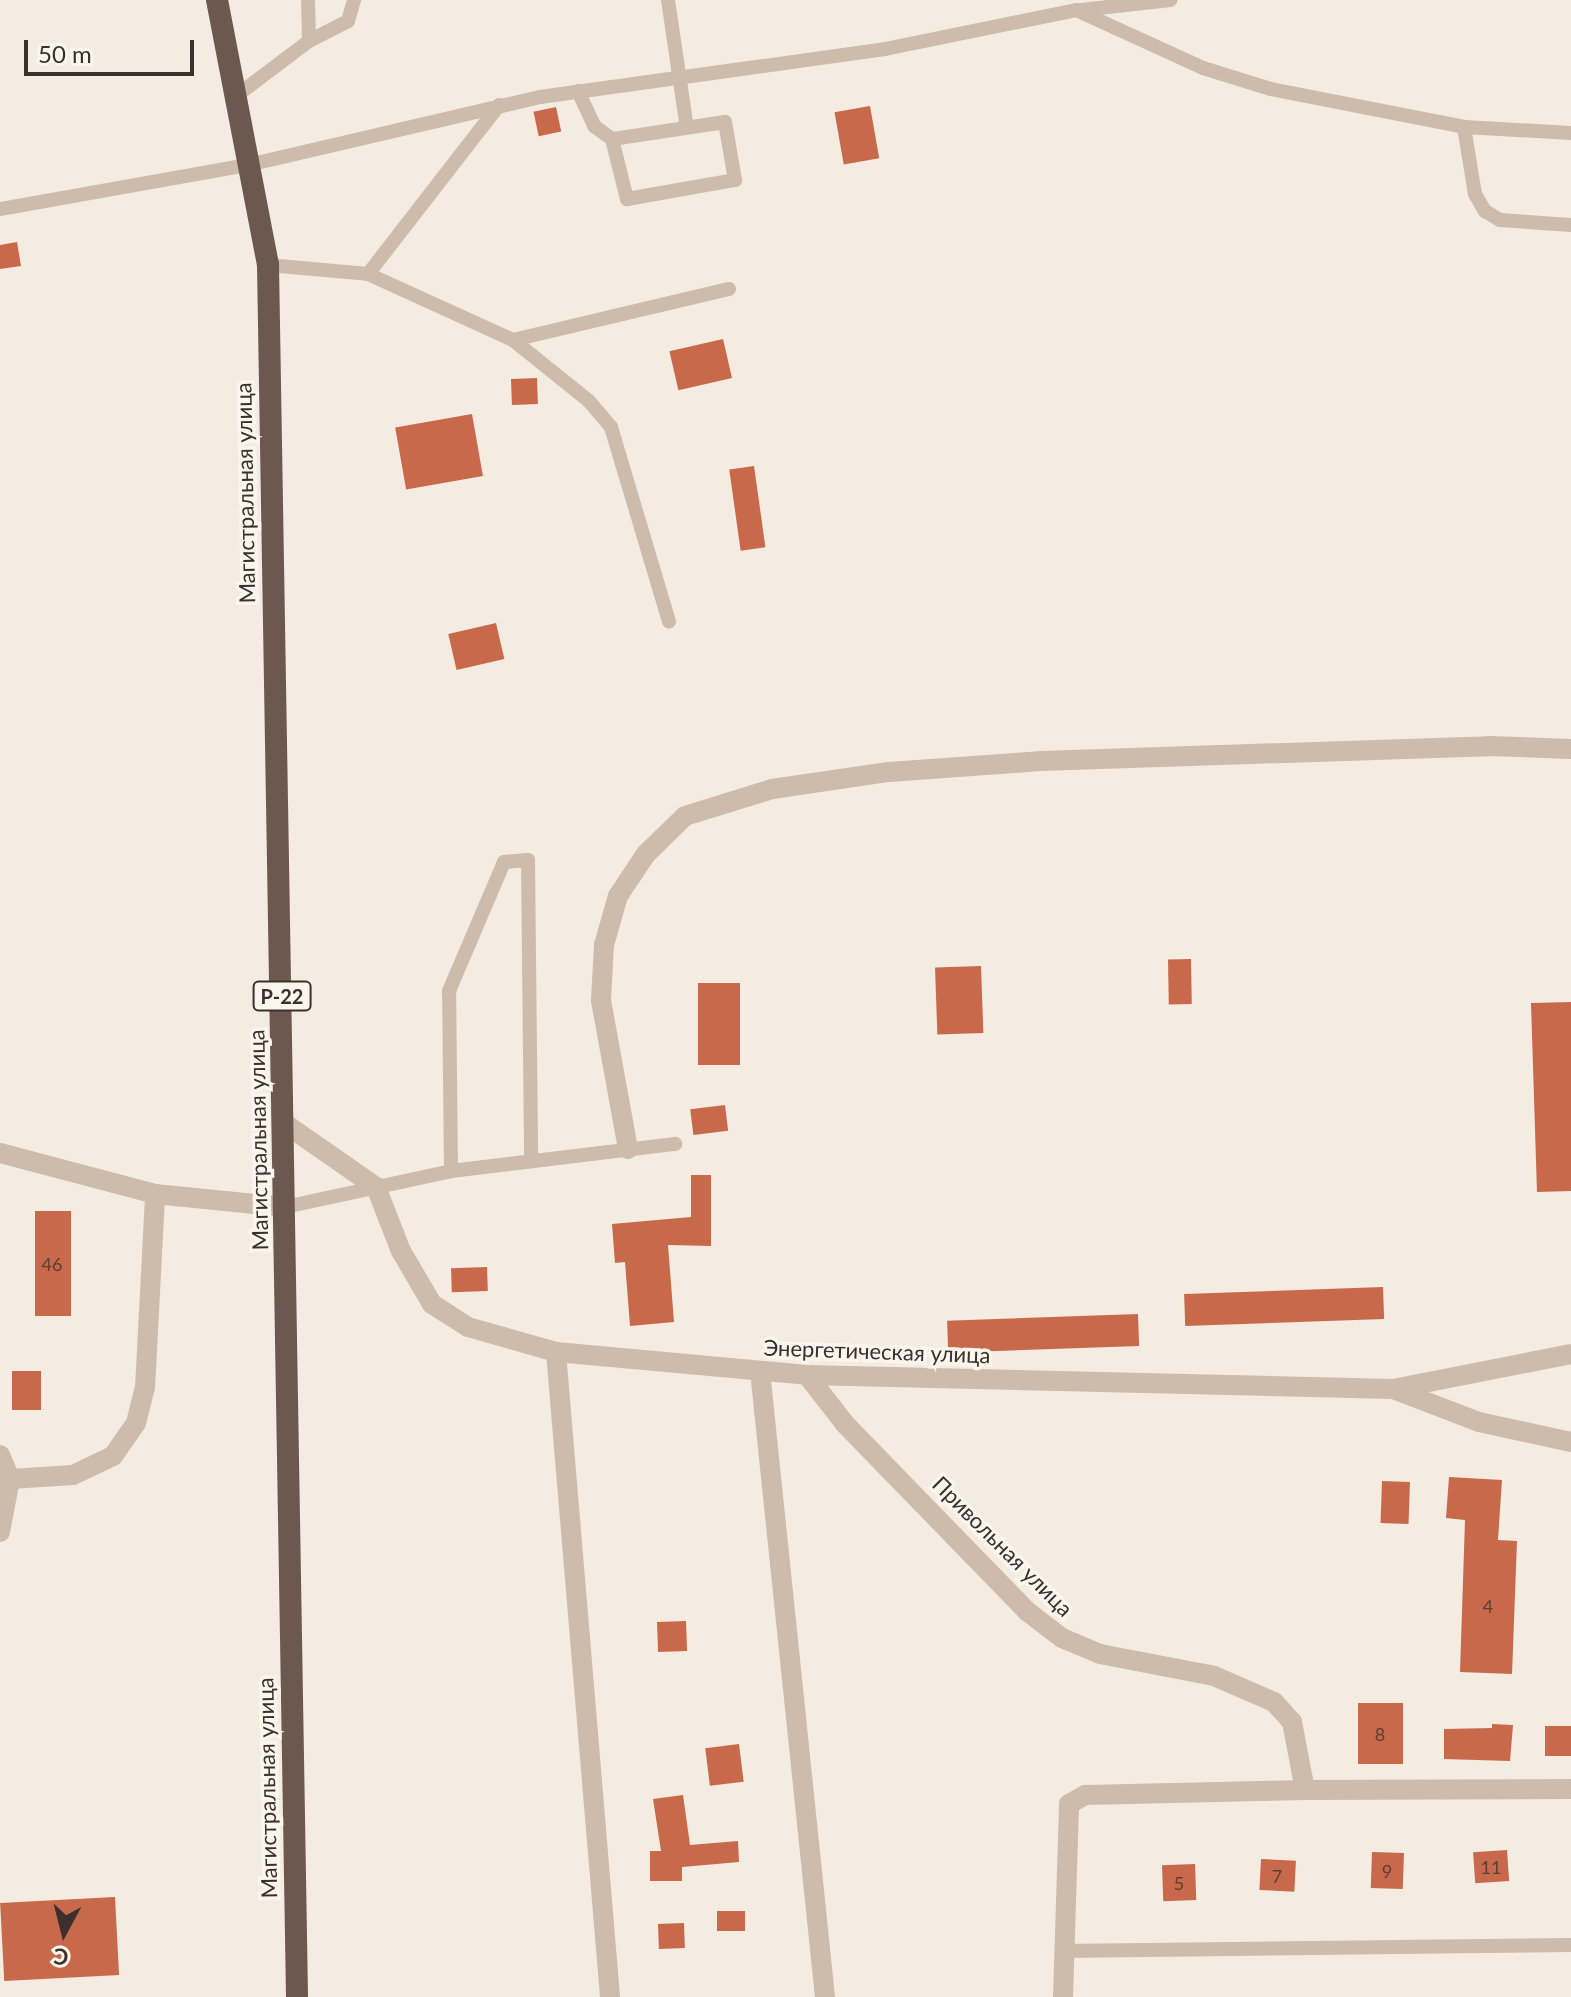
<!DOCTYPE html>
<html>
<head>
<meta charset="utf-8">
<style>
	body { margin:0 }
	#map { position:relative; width:1571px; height:1997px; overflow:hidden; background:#f4ebe1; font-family:Lato,sans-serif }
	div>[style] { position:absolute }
	.building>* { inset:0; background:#c8694b; transform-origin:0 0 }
	.service>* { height:14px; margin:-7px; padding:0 7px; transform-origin:7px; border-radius:7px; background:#cdbbac }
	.minor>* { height:20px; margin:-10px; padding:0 10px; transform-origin:10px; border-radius:10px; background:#cdbbac }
	.trunk>* { height:22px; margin:-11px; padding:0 11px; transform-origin:11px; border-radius:11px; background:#6c584f }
	span { translate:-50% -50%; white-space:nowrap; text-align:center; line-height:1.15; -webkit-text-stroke:7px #fbf5ee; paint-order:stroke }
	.number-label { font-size:18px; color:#5e3e33 }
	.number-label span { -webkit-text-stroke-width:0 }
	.shield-label span { padding:2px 6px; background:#fbf5ee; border:2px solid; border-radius:6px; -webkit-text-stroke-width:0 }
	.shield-label { font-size:20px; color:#3b302b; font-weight:700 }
	.street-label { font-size:22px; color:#3b302b }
	.north { position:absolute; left:24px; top:1893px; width:80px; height:80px; -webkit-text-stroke:6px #fbf5ee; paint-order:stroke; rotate:187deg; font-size:22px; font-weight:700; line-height:32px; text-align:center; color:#3b302b }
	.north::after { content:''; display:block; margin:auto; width:28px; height:36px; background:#3b302b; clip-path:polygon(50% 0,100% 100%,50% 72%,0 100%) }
	.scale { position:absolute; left:24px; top:40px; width:170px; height:36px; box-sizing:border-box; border:4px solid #3b302b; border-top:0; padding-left:10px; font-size:24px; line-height:28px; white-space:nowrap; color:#3b302b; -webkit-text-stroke:6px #fbf5ee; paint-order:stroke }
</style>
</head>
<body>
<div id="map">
	<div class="building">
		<i style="left:870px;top:106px;width:53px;height:36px;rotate:80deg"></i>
		<i style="left:556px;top:107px;width:25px;height:23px;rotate:78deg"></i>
		<i style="clip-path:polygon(17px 242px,21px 266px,0 269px,0 245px)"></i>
		<i style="left:723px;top:339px;width:40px;height:55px;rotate:77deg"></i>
		<i style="left:537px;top:378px;width:26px;height:26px;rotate:88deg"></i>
		<i style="left:472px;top:414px;width:63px;height:78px;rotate:80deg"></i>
		<i style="left:754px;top:466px;width:82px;height:25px;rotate:82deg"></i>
		<i style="left:496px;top:623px;width:37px;height:49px;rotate:77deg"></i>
		<i style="left:1191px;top:959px;width:45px;height:23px;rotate:89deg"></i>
		<i style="left:981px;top:966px;width:67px;height:46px;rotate:88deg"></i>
		<i style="left:698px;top:983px;width:42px;height:82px"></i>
		<i style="clip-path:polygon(1571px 1002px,1571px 1191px,1537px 1192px,1531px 1003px)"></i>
		<i style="left:725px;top:1105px;width:26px;height:35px;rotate:83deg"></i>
		<i style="clip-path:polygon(691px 1175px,711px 1175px,711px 1246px,668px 1245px,674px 1322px,630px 1326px,625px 1262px,615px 1263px,612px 1224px,691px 1217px)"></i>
		<i style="left:35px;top:1211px;width:36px;height:105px"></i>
		<i style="left:487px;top:1267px;width:24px;height:36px;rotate:88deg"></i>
		<i style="left:1383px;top:1287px;width:32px;height:199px;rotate:88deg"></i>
		<i style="left:1138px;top:1314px;width:32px;height:191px;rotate:88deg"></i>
		<i style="left:12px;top:1371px;width:29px;height:39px"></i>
		<i style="clip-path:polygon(1449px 1477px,1502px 1480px,1498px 1540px,1517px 1541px,1512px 1674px,1460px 1672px,1465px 1520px,1446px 1518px)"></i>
		<i style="left:1382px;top:1481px;width:28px;height:42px;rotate:2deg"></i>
		<i style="left:686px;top:1621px;width:30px;height:29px;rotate:88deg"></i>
		<i style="left:1358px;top:1703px;width:45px;height:61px"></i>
		<i style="clip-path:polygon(1492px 1724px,1513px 1725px,1510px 1761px,1444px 1759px,1444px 1729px,1492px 1728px)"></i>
		<i style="left:1571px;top:1726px;width:30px;height:26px;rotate:90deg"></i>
		<i style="left:739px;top:1744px;width:38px;height:34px;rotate:83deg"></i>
		<i style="clip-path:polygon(683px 1795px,690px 1845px,738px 1841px,739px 1862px,682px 1867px,682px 1881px,650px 1881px,650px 1851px,661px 1851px,653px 1799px)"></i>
		<i style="left:1507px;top:1850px;width:31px;height:34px;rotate:86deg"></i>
		<i style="left:1372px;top:1852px;width:32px;height:36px;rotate:2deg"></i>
		<i style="left:1261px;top:1859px;width:35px;height:31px;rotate:3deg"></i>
		<i style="left:1195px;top:1864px;width:36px;height:33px;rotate:88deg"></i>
		<i style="left:115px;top:1897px;width:78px;height:115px;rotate:87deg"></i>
		<i style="left:717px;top:1911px;width:28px;height:20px"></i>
		<i style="left:684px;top:1923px;width:25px;height:26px;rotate:88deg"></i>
	</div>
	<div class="service">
		<i style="left:668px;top:0;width:129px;rotate:81.6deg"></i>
		<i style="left:1081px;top:10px;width:90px;rotate:-6.4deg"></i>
		<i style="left:309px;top:41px;width:44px;rotate:-27.1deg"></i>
		<i style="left:348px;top:21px;width:22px;rotate:-74deg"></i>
		<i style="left:578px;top:91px;width:38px;rotate:65deg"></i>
		<i style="left:594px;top:126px;width:22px;rotate:36deg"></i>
		<i style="left:612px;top:139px;width:62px;rotate:76deg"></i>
		<i style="left:627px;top:199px;width:110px;rotate:-10deg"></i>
		<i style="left:735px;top:180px;width:59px;rotate:-99.8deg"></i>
		<i style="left:725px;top:122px;width:114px;rotate:171.4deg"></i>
		<i style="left:232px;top:99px;width:96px;rotate:-37deg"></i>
		<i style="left:309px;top:41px;width:41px;rotate:-91.4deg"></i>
		<i style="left:1464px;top:127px;width:68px;rotate:80.7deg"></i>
		<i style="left:1475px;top:194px;width:20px;rotate:60deg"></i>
		<i style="left:1485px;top:211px;width:17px;rotate:31deg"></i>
		<i style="left:1500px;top:220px;width:71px;rotate:4deg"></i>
		<i style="left:0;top:209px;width:252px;rotate:-10.1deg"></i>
		<i style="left:248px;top:165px;width:300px;rotate:-13.1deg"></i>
		<i style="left:540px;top:97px;width:348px;rotate:-7.9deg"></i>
		<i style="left:885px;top:49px;width:195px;rotate:-11.5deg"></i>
		<i style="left:1076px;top:10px;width:140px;rotate:24.5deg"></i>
		<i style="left:1203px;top:68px;width:71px;rotate:17.2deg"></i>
		<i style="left:1271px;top:89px;width:197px;rotate:11.1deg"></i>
		<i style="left:1464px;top:127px;width:107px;rotate:3.2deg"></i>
		<i style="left:268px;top:265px;width:100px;rotate:5.1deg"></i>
		<i style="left:368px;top:274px;width:159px;rotate:24.5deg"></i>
		<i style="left:513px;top:340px;width:222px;rotate:-13.3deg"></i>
		<i style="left:368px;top:274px;width:214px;rotate:-52.2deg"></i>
		<i style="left:513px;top:340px;width:97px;rotate:38.8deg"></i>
		<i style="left:589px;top:401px;width:34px;rotate:50deg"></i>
		<i style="left:611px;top:427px;width:203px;rotate:73.4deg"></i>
		<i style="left:451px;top:1171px;width:180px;rotate:-90.6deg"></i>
		<i style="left:449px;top:991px;width:140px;rotate:-66.9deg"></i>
		<i style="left:504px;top:862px;width:24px;rotate:-5deg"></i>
		<i style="left:528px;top:860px;width:301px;rotate:89.4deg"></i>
		<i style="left:285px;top:1207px;width:170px;rotate:-12.2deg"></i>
		<i style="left:451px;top:1171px;width:226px;rotate:-6.9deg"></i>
		<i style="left:1062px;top:1951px;width:509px;rotate:-0.68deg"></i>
	</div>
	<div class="minor">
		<i style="left:284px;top:1123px;width:112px;rotate:34.8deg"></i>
		<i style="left:376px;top:1187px;width:69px;rotate:68.7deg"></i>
		<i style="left:401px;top:1251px;width:61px;rotate:59.7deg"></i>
		<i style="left:432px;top:1304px;width:43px;rotate:32.6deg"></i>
		<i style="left:468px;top:1327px;width:91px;rotate:15.9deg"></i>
		<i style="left:556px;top:1352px;width:252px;rotate:5.2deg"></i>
		<i style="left:807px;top:1375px;width:586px;rotate:1.37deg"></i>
		<i style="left:1393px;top:1389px;width:181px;rotate:-11.1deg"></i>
		<i style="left:628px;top:1149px;width:151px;rotate:-100.3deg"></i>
		<i style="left:601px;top:1000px;width:55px;rotate:-86.9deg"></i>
		<i style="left:604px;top:945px;width:51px;rotate:-74.1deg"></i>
		<i style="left:618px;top:896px;width:50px;rotate:-56.3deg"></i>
		<i style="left:646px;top:854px;width:54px;rotate:-44.3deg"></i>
		<i style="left:685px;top:816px;width:91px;rotate:-17.2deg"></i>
		<i style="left:772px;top:789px;width:118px;rotate:-8.3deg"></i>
		<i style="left:889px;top:772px;width:152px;rotate:-4.1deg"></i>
		<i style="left:1041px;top:761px;width:448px;rotate:-1.9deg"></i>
		<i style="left:1489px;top:746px;width:82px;rotate:2.1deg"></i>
		<i style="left:0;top:1153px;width:160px;rotate:14.8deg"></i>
		<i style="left:155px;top:1194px;width:131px;rotate:5.7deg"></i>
		<i style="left:556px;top:1352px;width:647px;rotate:85.21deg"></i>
		<i style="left:760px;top:1371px;width:629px;rotate:84.07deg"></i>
		<i style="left:807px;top:1375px;width:62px;rotate:52.2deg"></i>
		<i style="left:845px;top:1424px;width:262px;rotate:45.8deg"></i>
		<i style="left:1028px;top:1612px;width:43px;rotate:37.4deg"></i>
		<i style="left:1062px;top:1638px;width:41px;rotate:22.8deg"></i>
		<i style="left:1100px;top:1654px;width:116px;rotate:10.9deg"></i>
		<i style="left:1214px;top:1676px;width:65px;rotate:23.4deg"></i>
		<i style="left:1274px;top:1702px;width:27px;rotate:48deg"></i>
		<i style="left:1292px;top:1722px;width:69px;rotate:79.2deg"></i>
		<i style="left:1305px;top:1790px;width:266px;rotate:-0.2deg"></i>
		<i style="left:1393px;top:1389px;width:92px;rotate:21deg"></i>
		<i style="left:1479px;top:1422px;width:94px;rotate:12.3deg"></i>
		<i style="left:0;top:1455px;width:26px;rotate:67deg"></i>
		<i style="left:10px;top:1479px;width:54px;rotate:100.7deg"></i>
		<i style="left:10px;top:1479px;width:63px;rotate:-3.6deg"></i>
		<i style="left:73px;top:1475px;width:44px;rotate:-25.4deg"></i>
		<i style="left:113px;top:1456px;width:40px;rotate:-55.1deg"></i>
		<i style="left:136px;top:1423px;width:36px;rotate:-76deg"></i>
		<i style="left:145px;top:1388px;width:194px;rotate:-87deg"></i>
		<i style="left:1063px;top:1997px;width:193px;rotate:-88.2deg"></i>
		<i style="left:1069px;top:1804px;width:18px;rotate:-29deg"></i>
		<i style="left:1085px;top:1795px;width:220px;rotate:-1.3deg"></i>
	</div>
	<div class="trunk">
		<i style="left:217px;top:0;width:270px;rotate:79.1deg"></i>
		<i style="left:268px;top:265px;width:1732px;rotate:89.04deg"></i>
	</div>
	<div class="number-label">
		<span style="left:52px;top:1264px">46</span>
		<span style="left:1488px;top:1606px">4</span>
		<span style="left:1380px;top:1734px">8</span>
		<span style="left:1491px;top:1867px">11</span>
		<span style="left:1387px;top:1871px">9</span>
		<span style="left:1277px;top:1876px">7</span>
		<span style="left:1179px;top:1883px">5</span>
	</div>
	<div class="shield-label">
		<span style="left:282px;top:996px">Р-22</span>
	</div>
	<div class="street-label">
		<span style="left:245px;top:493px;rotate:-91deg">Магистральная улица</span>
		<span style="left:258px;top:1140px;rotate:-91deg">Магистральная улица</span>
		<span style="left:877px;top:1351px;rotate:2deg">Энергетическая улица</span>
		<span style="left:1003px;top:1546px;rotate:45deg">Привольная улица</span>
		<span style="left:267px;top:1788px;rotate:-91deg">Магистральная улица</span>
	</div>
	<div class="north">С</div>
	<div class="scale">50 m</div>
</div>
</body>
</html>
